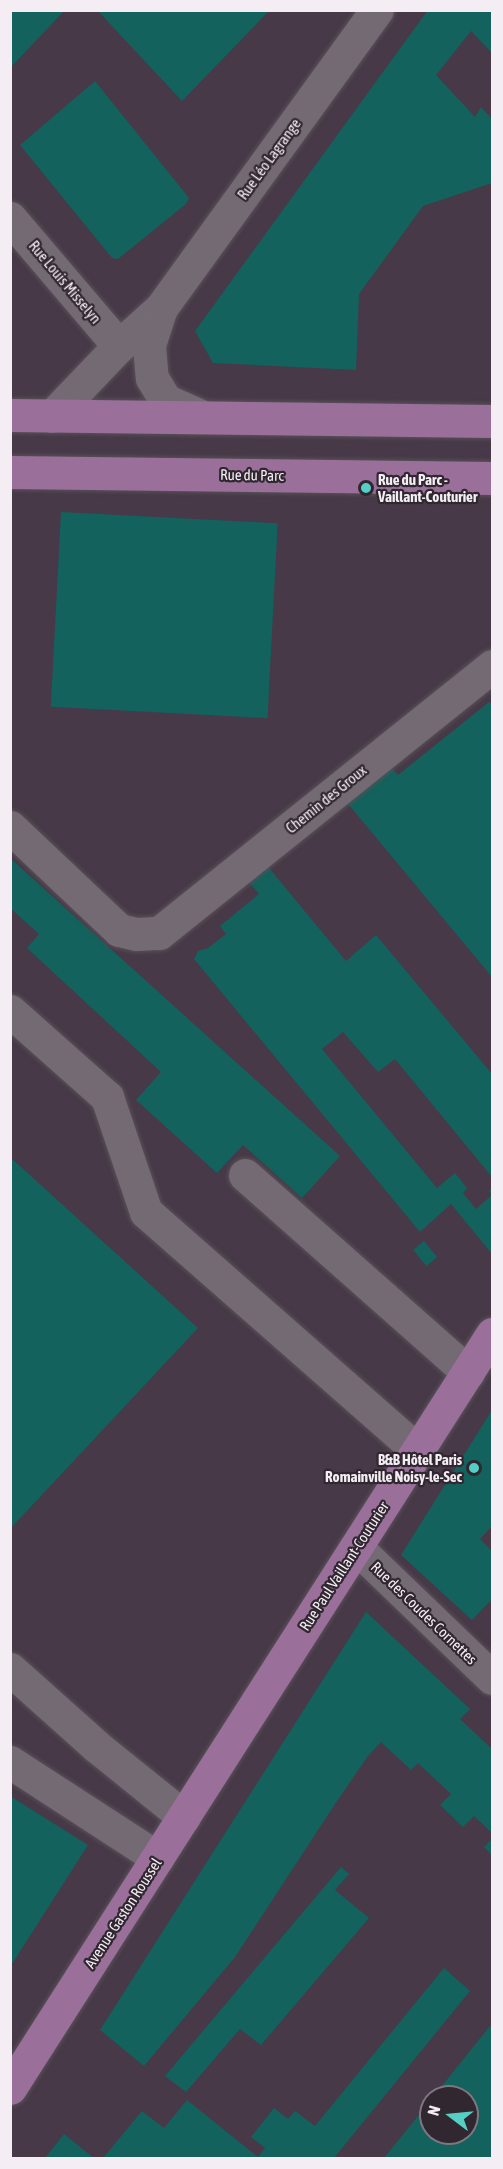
<!DOCTYPE html>
<html>
<head>
<meta charset="utf-8">
<style>
	body { margin:0 }
	#map { position:relative; width:503px; height:2169px; overflow:hidden; background:#3a313a; font-family:"Asap Condensed",sans-serif }
	div>[style] { position:absolute }
	.built>* { inset:0; background:#473947 }
	.building>* { inset:0; background:#13625d; transform-origin:0 0 }
	.roads { filter:drop-shadow(0 0 2px #585058) drop-shadow(0 0 2px #585058) }
	.minor>* { height:33px; margin:-16.5px; padding:0 16.5px; transform-origin:16.5px; border-radius:16.5px; background:#746a74 }
	.major>* { height:33px; margin:-16.5px; padding:0 16.5px; transform-origin:16.5px; border-radius:16.5px; background:#9a709a }
	.dots>* { width:16px; height:16px; translate:-50% -50%; box-sizing:border-box; border:3px solid #302730; border-radius:50% }
	span { translate:-50% -50%; white-space:nowrap; text-align:center; line-height:1.15; -webkit-text-stroke:4.5px #302730; paint-order:stroke }
	.street-label { font-size:15px; color:#f4eef4 }
	.poi-label { font-size:15px; color:#f4eef4; font-weight:700 }
	.left { translate:0 -50%; text-align:left }
	.right { translate:-100% -50%; text-align:right }
	.frame { position:absolute; inset:0; border:12px solid #f4eef4; pointer-events:none }
	.north { position:absolute; left:419px; top:2085px; width:60px; height:60px; box-sizing:border-box; background:#302730; border:2px solid #7e777e; border-radius:50%; rotate:286deg; font-size:16px; font-weight:700; line-height:24px; text-align:center; color:#f4eef4 }
	.north::after { content:''; display:block; margin:auto; width:21px; height:27px; background:#55cec5; clip-path:polygon(50% 0,100% 100%,50% 72%,0 100%) }
</style>
</head>
<body>
<div id="map">
	<div class="built">
		<i style="clip-path:polygon(evenodd,11px 11px,492px 11px,492px 2158px,11px 2158px,11px 11px,431px 2097px,467px 2097px,467px 2133px,431px 2133px,431px 2097px)"></i>
	</div>
	<div class="building">
		<i style="clip-path:polygon(10px 10px,65px 10px,10px 68px)"></i>
		<i style="clip-path:polygon(97px 10px,270px 10px,182px 101px)"></i>
		<i style="clip-path:polygon(428px 10px,492px 10px,492px 53px,471px 31px,436px 75px,475px 117px,481px 107px,492px 119px,492px 183px,423px 206px,359px 294px,356px 370px,213px 363px,195px 331px)"></i>
		<i style="clip-path:polygon(95px 81px,189px 198px,186px 204px,118px 259px,112px 258px,20px 145px)"></i>
		<i style="left:61px;top:512px;width:217px;height:195px;rotate:3deg"></i>
		<i style="clip-path:polygon(489px 702px,492px 705px,492px 977px,344px 799px,388px 763px,398px 775px)"></i>
		<i style="clip-path:polygon(10px 858px,340px 1156px,302px 1198px,243px 1145px,217px 1173px,136px 1100px,161px 1072px,27px 948px,39px 934px,10px 908px)"></i>
		<i style="clip-path:polygon(264px 862px,346px 961px,376px 935px,492px 1074px,492px 1177px,395px 1059px,378px 1072px,343px 1032px,322px 1049px,437px 1188px,455px 1173px,467px 1188px,463px 1193px,476px 1209px,492px 1195px,489px 1191px,492px 1188px,492px 1254px,451px 1204px,420px 1232px,194px 959px,198px 951px,208px 948px,226px 934px,220px 926px,259px 894px,245px 878px)"></i>
		<i style="clip-path:polygon(10px 1157px,198px 1328px,10px 1529px)"></i>
		<i style="left:424px;top:1241px;width:21px;height:14px;rotate:51deg"></i>
		<i style="clip-path:polygon(492px 1410px,492px 1526px,480px 1539px,492px 1551px,492px 1599px,472px 1620px,401px 1555px)"></i>
		<i style="clip-path:polygon(366px 1612px,470px 1709px,460px 1719px,492px 1749px,492px 1833px,474px 1816px,463px 1827px,440px 1805px,451px 1794px,418px 1763px,411px 1770px,381px 1742px,368px 1756px,337px 1801px,235px 1957px,144px 2066px,100px 2030px)"></i>
		<i style="clip-path:polygon(10px 1796px,88px 1845px,10px 1967px)"></i>
		<i style="clip-path:polygon(492px 1839px,492px 1855px,484px 1847px)"></i>
		<i style="clip-path:polygon(341px 1867px,349px 1874px,335px 1890px,369px 1918px,261px 2045px,240px 2029px,186px 2092px,165px 2076px)"></i>
		<i style="clip-path:polygon(444px 1968px,470px 1991px,334px 2158px,103px 2158px,142px 2111px,164px 2128px,187px 2100px,258px 2157px,265px 2148px,251px 2137px,274px 2108px,288px 2119px,295px 2111px,315px 2126px)"></i>
		<i style="clip-path:polygon(490px 2026px,492px 2028px,492px 2158px,384px 2158px,431px 2100px,431px 2133px,467px 2133px,467px 2097px,433px 2097px)"></i>
		<i style="clip-path:polygon(64px 2134px,94px 2158px,45px 2158px)"></i>
	</div>
	<div class="roads">
		<div class="minor">
			<i style="left:10px;top:218px;width:168px;rotate:49.6deg"></i>
			<i style="left:161px;top:308px;width:40px;rotate:108deg"></i>
			<i style="left:149px;top:346px;width:32px;rotate:85deg"></i>
			<i style="left:152px;top:378px;width:26px;rotate:59deg"></i>
			<i style="left:165px;top:400px;width:42px;rotate:24.1deg"></i>
			<i style="left:52px;top:416px;width:97px;rotate:-46.3deg"></i>
			<i style="left:119px;top:346px;width:57px;rotate:-42.1deg"></i>
			<i style="left:161px;top:308px;width:368px;rotate:-54.1deg"></i>
			<i style="left:10px;top:827px;width:150px;rotate:43.4deg"></i>
			<i style="left:119px;top:930px;width:18px;rotate:13deg"></i>
			<i style="left:137px;top:934px;width:22px;rotate:-3deg"></i>
			<i style="left:159px;top:933px;width:427px;rotate:-38.7deg"></i>
			<i style="left:10px;top:1011px;width:130px;rotate:41.6deg"></i>
			<i style="left:107px;top:1097px;width:121px;rotate:71.3deg"></i>
			<i style="left:146px;top:1212px;width:362px;rotate:41.3deg"></i>
			<i style="left:245px;top:1175px;width:298px;rotate:41.5deg"></i>
			<i style="left:356px;top:1547px;width:189px;rotate:43.9deg"></i>
			<i style="left:10px;top:1669px;width:115px;rotate:41.8deg"></i>
			<i style="left:96px;top:1746px;width:113px;rotate:38.9deg"></i>
			<i style="left:10px;top:1762px;width:176px;rotate:33deg"></i>
		</div>
		<div class="major">
			<i style="left:10px;top:415px;width:482px;rotate:0.7deg"></i>
			<i style="left:10px;top:472px;width:482px;rotate:0.7deg"></i>
			<i style="left:10px;top:2088px;width:895px;rotate:-57.41deg"></i>
		</div>
	</div>
	<div class="dots">
		<i style="left:366px;top:488px;background:#55cec5"></i>
		<i style="left:474px;top:1468px;background:#55cec5"></i>
	</div>
	<div class="street-label">
		<span style="left:269px;top:159px;rotate:-54deg">Rue Léo Lagrange</span>
		<span style="left:65px;top:282px;rotate:50deg">Rue Louis Misselyn</span>
		<span style="left:252px;top:475px;rotate:1deg">Rue du Parc</span>
		<span style="left:326px;top:799px;rotate:-39deg">Chemin des Groux</span>
		<span style="left:344px;top:1566px;rotate:-57deg">Rue Paul Vaillant-Couturier</span>
		<span style="left:424px;top:1613px;rotate:44deg">Rue des Coudes Cornettes</span>
		<span style="left:123px;top:1913px;rotate:-57deg">Avenue Gaston Roussel</span>
	</div>
	<div class="poi-label">
		<span class="left" style="left:378px;top:488px">Rue du Parc -<br>Vaillant-Couturier</span>
		<span class="right" style="left:462px;top:1468px">B&amp;B Hôtel Paris<br>Romainville Noisy-le-Sec</span>
	</div>
	<div class="frame"></div>
	<div class="north">N</div>
</div>
</body>
</html>
